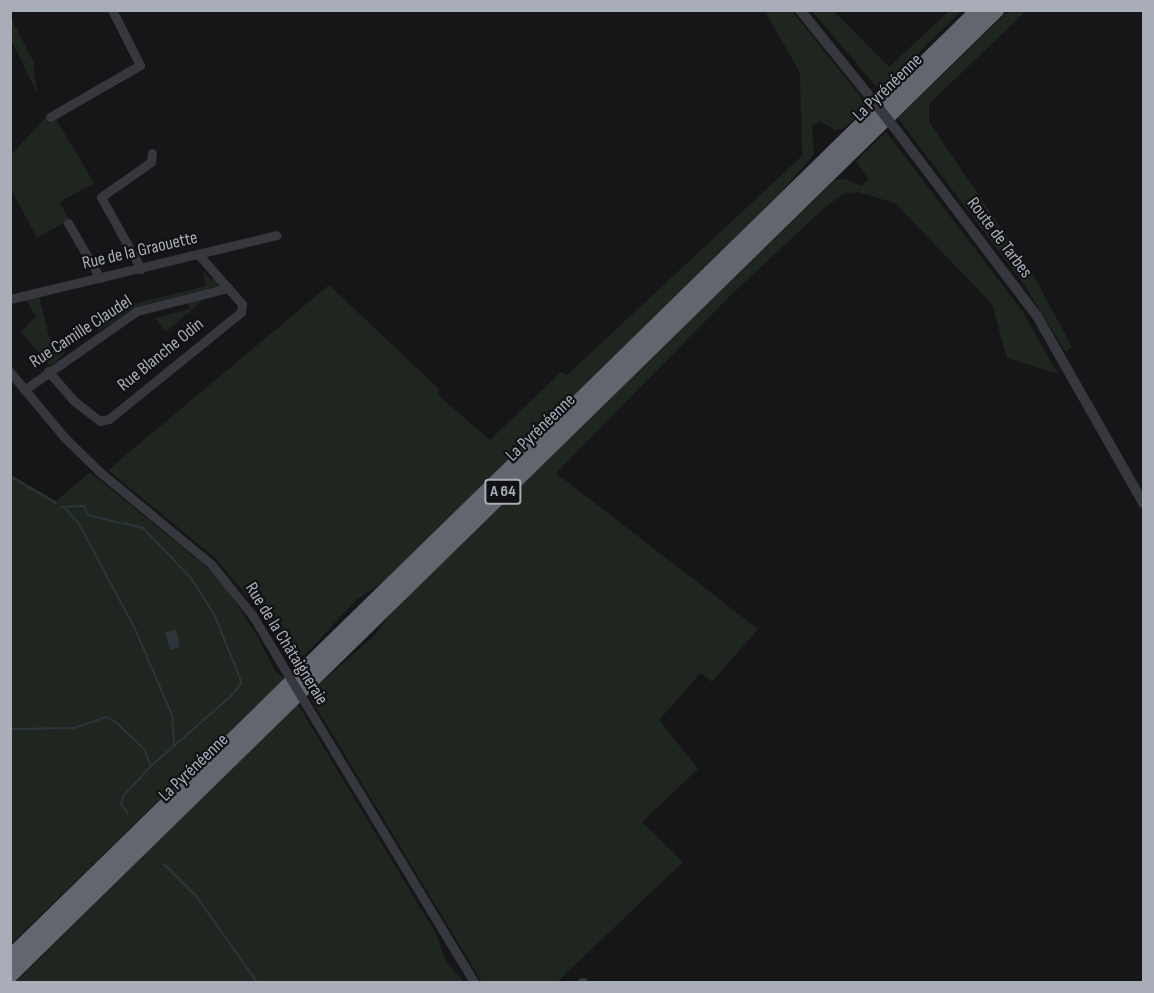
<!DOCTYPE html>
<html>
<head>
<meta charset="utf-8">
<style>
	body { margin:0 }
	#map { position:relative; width:1154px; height:993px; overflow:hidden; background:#161618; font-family:"Sofia Sans Condensed",sans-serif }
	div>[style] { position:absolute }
	.green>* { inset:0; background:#1e261f }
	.water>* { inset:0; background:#2c353c }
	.stream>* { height:2px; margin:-1px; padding:0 1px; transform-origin:1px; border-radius:1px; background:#2c353c }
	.minor>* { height:9px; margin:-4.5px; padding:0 4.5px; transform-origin:4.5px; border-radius:4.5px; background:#37383d }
	.tertiary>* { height:10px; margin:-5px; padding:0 5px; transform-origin:5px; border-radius:5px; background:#37383d }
	.motorway>* { height:16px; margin:-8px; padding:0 8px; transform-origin:8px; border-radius:8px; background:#63666e }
	.minor-bridge>* { height:9px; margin:-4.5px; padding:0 4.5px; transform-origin:4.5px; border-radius:4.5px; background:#37383d }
	.tertiary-bridge>* { height:10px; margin:-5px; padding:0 5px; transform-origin:5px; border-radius:5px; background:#37383d }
	span { translate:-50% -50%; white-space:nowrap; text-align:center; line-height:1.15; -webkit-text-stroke:4.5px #111113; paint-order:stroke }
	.shield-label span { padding:2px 4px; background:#111113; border:2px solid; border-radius:4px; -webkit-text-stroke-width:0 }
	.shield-label { font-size:16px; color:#a8adb8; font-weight:700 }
	.street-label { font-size:18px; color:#a8adb8 }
	.frame { position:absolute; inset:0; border:12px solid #a8adb8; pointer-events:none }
</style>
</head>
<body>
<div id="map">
	<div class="green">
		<i style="clip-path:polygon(765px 11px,792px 11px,868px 106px,843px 129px,835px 130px,820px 121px,812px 126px,814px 154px,782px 191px,383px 582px,356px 600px,305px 655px,288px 658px,260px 611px,215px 558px,108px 470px,329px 285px,439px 389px,438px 395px,490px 440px,561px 372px,567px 375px,802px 156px,800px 73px)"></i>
		<i style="clip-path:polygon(812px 11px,834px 11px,889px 67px,949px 11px,961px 11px,880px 91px)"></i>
		<i style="clip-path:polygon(1008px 11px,1026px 11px,929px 104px,929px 122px,1035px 278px,1072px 347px,1066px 352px,1025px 286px,898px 118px)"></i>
		<i style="clip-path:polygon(11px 18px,33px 61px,37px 93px,11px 40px)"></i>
		<i style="clip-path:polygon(45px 118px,48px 123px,56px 119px,94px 183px,60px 202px,69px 220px,37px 238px,11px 189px,10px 156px)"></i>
		<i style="clip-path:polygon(886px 132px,1023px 312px,1058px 374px,1007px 358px,992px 304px,895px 203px,857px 192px,843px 194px,823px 209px,733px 293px,556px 473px,758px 629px,712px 682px,701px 673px,659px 720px,698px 769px,642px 822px,683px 862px,557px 982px,482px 982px,308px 694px,375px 635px,395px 608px,835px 180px,845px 179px,862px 186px,868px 179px,856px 161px)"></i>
		<i style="clip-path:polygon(203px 271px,212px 281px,215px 277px,219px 286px,136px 307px,98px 331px,93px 314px,206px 286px)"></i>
		<i style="clip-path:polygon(39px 296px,53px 353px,63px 350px,65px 354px,50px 366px,21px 332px,36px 316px,26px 300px)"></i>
		<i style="clip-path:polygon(204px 299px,166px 332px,155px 318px,190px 309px,188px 303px)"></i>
		<i style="clip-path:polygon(90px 472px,210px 570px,227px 589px,258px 637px,275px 671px,284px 679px,11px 944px,10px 474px,56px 501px)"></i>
		<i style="clip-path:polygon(297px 703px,436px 934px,446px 961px,464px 982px,16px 982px)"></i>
	</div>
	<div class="water">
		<i style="clip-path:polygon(176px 629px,180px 647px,170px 650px,165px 633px)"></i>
	</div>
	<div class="stream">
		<i style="left:10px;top:476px;width:53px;rotate:30.4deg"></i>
		<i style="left:62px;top:507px;width:22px;rotate:-3deg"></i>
		<i style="left:84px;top:506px;width:10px;rotate:66deg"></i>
		<i style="left:88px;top:515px;width:33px;rotate:14deg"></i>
		<i style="left:65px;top:508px;width:21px;rotate:49deg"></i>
		<i style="left:79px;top:524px;width:119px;rotate:61.9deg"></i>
		<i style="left:135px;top:629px;width:94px;rotate:66.7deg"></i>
		<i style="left:172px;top:715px;width:30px;rotate:86deg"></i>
		<i style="left:123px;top:523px;width:21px;rotate:14deg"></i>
		<i style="left:143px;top:528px;width:69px;rotate:46.2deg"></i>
		<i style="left:191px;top:578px;width:43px;rotate:57.4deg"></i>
		<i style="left:214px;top:614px;width:69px;rotate:67.9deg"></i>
		<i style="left:240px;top:678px;width:6px;rotate:81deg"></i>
		<i style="left:241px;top:684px;width:16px;rotate:130deg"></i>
		<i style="left:231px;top:696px;width:106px;rotate:138.8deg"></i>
		<i style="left:10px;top:729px;width:64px;rotate:-0.9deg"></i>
		<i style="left:74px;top:728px;width:34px;rotate:-19deg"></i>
		<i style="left:106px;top:717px;width:13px;rotate:29deg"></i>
		<i style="left:117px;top:723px;width:37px;rotate:44deg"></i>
		<i style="left:144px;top:749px;width:18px;rotate:68deg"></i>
		<i style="left:151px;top:766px;width:41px;rotate:133deg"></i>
		<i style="left:123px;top:796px;width:8px;rotate:104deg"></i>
		<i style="left:121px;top:804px;width:12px;rotate:55deg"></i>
		<i style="left:164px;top:864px;width:45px;rotate:45deg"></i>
		<i style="left:196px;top:896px;width:105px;rotate:54.7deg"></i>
	</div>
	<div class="minor">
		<i style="left:50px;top:117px;width:104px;rotate:-30deg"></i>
		<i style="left:140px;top:65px;width:62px;rotate:-117deg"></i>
		<i style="left:68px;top:223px;width:64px;rotate:59.8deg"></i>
		<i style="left:141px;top:269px;width:82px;rotate:-119.1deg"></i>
		<i style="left:101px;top:197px;width:61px;rotate:-35deg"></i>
		<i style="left:151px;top:162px;width:9px;rotate:-84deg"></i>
		<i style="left:10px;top:299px;width:274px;rotate:-13.5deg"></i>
		<i style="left:48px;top:371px;width:38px;rotate:49deg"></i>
		<i style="left:73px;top:400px;width:34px;rotate:38deg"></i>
		<i style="left:100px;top:421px;width:9px;rotate:-13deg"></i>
		<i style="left:109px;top:419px;width:170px;rotate:-39deg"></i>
		<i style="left:241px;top:312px;width:8px;rotate:-83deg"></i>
		<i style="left:242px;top:304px;width:65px;rotate:-131.3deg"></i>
		<i style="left:10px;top:372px;width:86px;rotate:50.2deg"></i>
		<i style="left:65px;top:438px;width:50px;rotate:44.2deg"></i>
		<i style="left:101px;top:473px;width:143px;rotate:39.6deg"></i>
		<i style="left:211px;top:564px;width:67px;rotate:51.1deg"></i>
		<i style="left:253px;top:616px;width:49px;rotate:59.2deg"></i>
		<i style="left:24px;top:390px;width:138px;rotate:-35deg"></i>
		<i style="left:137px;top:311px;width:94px;rotate:-14.2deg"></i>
		<i style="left:316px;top:721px;width:305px;rotate:58.8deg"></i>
		<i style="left:582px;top:982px;width:1px"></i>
	</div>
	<div class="tertiary">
		<i style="left:800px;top:10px;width:107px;rotate:51.1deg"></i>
		<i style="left:900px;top:135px;width:227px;rotate:52.9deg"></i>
		<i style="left:1037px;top:316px;width:216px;rotate:60.4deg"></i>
	</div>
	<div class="motorway">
		<i style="left:10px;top:958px;width:1356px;rotate:-44.37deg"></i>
		<i style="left:10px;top:975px;width:1380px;rotate:-44.38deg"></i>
	</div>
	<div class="minor-bridge">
		<i style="left:278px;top:658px;width:74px;rotate:58.9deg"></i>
	</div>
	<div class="tertiary-bridge">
		<i style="left:867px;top:93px;width:53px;rotate:51.8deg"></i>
	</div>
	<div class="shield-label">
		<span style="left:503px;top:492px">A 64</span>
	</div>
	<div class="street-label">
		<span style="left:888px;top:88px;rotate:-44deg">La Pyrénéenne</span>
		<span style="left:999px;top:238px;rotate:53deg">Route de Tarbes</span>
		<span style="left:140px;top:251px;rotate:-13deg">Rue de la Graouette</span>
		<span style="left:81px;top:332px;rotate:-33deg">Rue Camille Claudel</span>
		<span style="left:161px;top:355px;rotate:-39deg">Rue Blanche Odin</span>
		<span style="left:541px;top:428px;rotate:-44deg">La Pyrénéenne</span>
		<span style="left:286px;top:644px;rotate:58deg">Rue de la Châtaigneraie</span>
		<span style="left:194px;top:768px;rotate:-44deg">La Pyrénéenne</span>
	</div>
	<div class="frame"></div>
</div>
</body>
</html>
